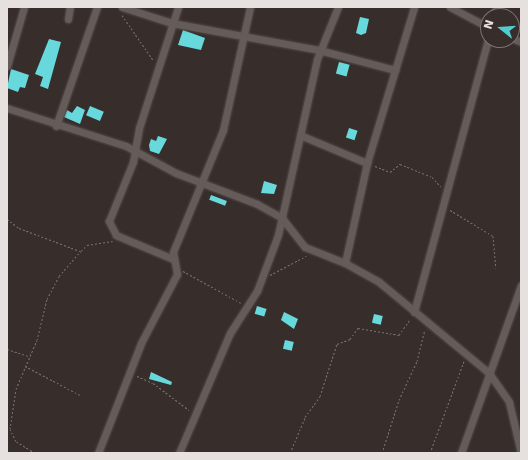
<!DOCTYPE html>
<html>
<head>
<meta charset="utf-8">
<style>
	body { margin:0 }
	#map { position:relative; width:528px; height:460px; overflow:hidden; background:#372e2c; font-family:"DejaVu Sans",sans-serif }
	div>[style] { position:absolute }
	.building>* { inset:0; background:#67d9dc; transform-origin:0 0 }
	.path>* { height:1px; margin-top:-0.5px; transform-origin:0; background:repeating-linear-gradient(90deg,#79716f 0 2px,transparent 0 4px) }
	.roads { filter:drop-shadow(0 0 1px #524b49) drop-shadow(0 0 1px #524b49) }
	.street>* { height:7px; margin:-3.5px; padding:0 3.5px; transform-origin:3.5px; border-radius:3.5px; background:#655b59 }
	span { translate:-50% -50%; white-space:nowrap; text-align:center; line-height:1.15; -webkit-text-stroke:4px #372e2c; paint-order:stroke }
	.frame { position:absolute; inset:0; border:8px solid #e6e0de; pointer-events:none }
	.north { position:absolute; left:480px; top:8px; width:40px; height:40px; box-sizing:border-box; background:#372e2c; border:1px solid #7d7573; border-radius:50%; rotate:287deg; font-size:11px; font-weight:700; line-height:16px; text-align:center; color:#e6e0de }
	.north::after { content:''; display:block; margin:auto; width:14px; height:18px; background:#52ccd1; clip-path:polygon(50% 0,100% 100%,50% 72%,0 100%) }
</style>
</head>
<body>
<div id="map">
	<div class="building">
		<i style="clip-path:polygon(360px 17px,369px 19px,366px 33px,361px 35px,356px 33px)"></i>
		<i style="clip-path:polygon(183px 30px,205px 38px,201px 50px,178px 45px)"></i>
		<i style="clip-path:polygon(49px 39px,61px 42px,48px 89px,40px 86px,43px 77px,35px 74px)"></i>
		<i style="left:339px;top:62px;width:11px;height:12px;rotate:15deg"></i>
		<i style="clip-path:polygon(11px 69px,29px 75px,25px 88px,20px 87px,18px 92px,7px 88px)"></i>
		<i style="clip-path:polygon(77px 106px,85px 110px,80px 124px,64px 117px,67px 110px,72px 113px)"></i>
		<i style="left:90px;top:106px;width:15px;height:10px;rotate:23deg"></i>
		<i style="left:349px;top:128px;width:9px;height:10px;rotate:18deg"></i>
		<i style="clip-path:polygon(158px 136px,167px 139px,159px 154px,150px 151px,149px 145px,151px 139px,156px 141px)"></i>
		<i style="clip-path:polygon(264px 181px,277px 185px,274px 194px,261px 193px)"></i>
		<i style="left:211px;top:195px;width:17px;height:5px;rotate:21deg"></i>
		<i style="left:257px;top:306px;width:10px;height:8px;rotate:17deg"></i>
		<i style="clip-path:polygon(284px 312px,298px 319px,294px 329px,281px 320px)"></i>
		<i style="left:374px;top:314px;width:9px;height:9px;rotate:13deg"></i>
		<i style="left:285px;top:340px;width:9px;height:9px;rotate:13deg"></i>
		<i style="clip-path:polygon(151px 372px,172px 382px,171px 385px,149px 379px)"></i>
	</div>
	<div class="path">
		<i style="left:122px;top:15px;width:55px;rotate:55.4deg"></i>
		<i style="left:375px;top:166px;width:16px;rotate:22deg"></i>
		<i style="left:390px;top:172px;width:13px;rotate:-39deg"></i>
		<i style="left:400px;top:164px;width:35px;rotate:22deg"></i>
		<i style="left:432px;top:177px;width:13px;rotate:48deg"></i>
		<i style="left:450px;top:210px;width:50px;rotate:31.2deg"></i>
		<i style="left:493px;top:236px;width:32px;rotate:85deg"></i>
		<i style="left:7px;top:219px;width:15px;rotate:37deg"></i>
		<i style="left:19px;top:228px;width:65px;rotate:20.7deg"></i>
		<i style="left:183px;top:271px;width:66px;rotate:28.9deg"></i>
		<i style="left:270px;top:275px;width:41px;rotate:-27.8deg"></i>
		<i style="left:7px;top:349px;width:23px;rotate:18deg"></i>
		<i style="left:25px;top:366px;width:62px;rotate:27.8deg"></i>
		<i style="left:137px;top:376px;width:17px;rotate:24deg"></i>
		<i style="left:153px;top:383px;width:45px;rotate:36.9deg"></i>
		<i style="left:35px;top:453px;width:22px;rotate:-148deg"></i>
		<i style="left:16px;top:441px;width:13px;rotate:-117deg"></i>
		<i style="left:10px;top:429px;width:40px;rotate:-81.5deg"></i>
		<i style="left:16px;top:389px;width:53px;rotate:-66.8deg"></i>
		<i style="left:37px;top:340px;width:42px;rotate:-76.3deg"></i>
		<i style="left:47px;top:299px;width:26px;rotate:-62deg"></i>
		<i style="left:59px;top:276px;width:33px;rotate:-49deg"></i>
		<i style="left:81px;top:251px;width:8px;rotate:-45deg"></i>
		<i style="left:87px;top:245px;width:26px;rotate:-9deg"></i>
		<i style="left:290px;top:453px;width:39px;rotate:-67deg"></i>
		<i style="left:305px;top:417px;width:26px;rotate:-54deg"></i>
		<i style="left:320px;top:396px;width:55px;rotate:-71.9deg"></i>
		<i style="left:337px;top:344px;width:14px;rotate:-21deg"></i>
		<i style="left:350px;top:339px;width:14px;rotate:-54deg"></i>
		<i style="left:358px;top:328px;width:42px;rotate:9.7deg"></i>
		<i style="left:399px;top:335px;width:19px;rotate:-55deg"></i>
		<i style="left:382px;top:453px;width:56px;rotate:-72.2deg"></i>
		<i style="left:399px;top:400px;width:43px;rotate:-65.2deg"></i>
		<i style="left:417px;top:361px;width:32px;rotate:-76deg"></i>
		<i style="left:430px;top:453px;width:98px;rotate:-69.7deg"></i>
	</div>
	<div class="roads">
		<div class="street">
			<i style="left:122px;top:7px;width:52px;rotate:17.7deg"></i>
			<i style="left:172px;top:23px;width:149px;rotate:10.4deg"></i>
			<i style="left:319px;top:50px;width:79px;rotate:14.7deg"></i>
			<i style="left:450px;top:7px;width:43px;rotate:27.8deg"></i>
			<i style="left:494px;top:16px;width:9px;rotate:-77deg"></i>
			<i style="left:68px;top:19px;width:12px;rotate:-81deg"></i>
			<i style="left:512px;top:38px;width:10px;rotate:24deg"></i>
			<i style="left:7px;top:66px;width:61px;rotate:-73.9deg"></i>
			<i style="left:7px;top:108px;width:125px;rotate:17.7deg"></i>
			<i style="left:126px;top:146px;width:57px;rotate:28.4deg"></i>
			<i style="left:176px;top:173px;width:87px;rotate:20.9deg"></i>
			<i style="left:257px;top:204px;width:29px;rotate:29deg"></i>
			<i style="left:282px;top:218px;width:37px;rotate:52deg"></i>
			<i style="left:305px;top:247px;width:43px;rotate:21.8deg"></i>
			<i style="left:345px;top:263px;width:39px;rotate:29deg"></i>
			<i style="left:379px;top:282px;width:143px;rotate:39.6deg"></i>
			<i style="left:489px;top:373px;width:35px;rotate:55deg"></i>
			<i style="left:509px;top:402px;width:52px;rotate:76.8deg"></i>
			<i style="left:56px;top:126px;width:126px;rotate:-71deg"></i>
			<i style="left:300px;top:135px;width:73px;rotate:22.7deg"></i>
			<i style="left:173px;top:259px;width:62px;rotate:-157.2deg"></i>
			<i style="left:116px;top:235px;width:16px;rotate:-117deg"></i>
			<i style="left:109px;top:221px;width:64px;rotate:-67.9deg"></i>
			<i style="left:133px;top:162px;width:35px;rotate:-80deg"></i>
			<i style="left:139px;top:128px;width:127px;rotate:-72.1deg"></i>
			<i style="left:345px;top:263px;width:102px;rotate:-77.6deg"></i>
			<i style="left:367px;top:163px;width:163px;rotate:-73.2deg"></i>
			<i style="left:414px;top:312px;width:282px;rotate:-74.8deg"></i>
			<i style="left:98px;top:453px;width:118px;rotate:-68.6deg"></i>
			<i style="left:141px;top:343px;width:78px;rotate:-62.4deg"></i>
			<i style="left:177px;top:274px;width:22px;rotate:-100deg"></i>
			<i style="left:173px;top:252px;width:132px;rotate:-67.7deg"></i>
			<i style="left:223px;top:130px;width:126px;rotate:-77.6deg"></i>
			<i style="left:179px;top:453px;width:130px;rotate:-67deg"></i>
			<i style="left:230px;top:333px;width:50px;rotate:-57.3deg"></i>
			<i style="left:257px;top:291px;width:60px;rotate:-69.4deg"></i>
			<i style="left:278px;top:235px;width:180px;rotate:-77.5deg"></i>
			<i style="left:317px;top:59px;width:56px;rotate:-68deg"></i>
			<i style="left:461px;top:453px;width:178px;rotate:-70.3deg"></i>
		</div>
	</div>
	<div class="frame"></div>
	<div class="north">N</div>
</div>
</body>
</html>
